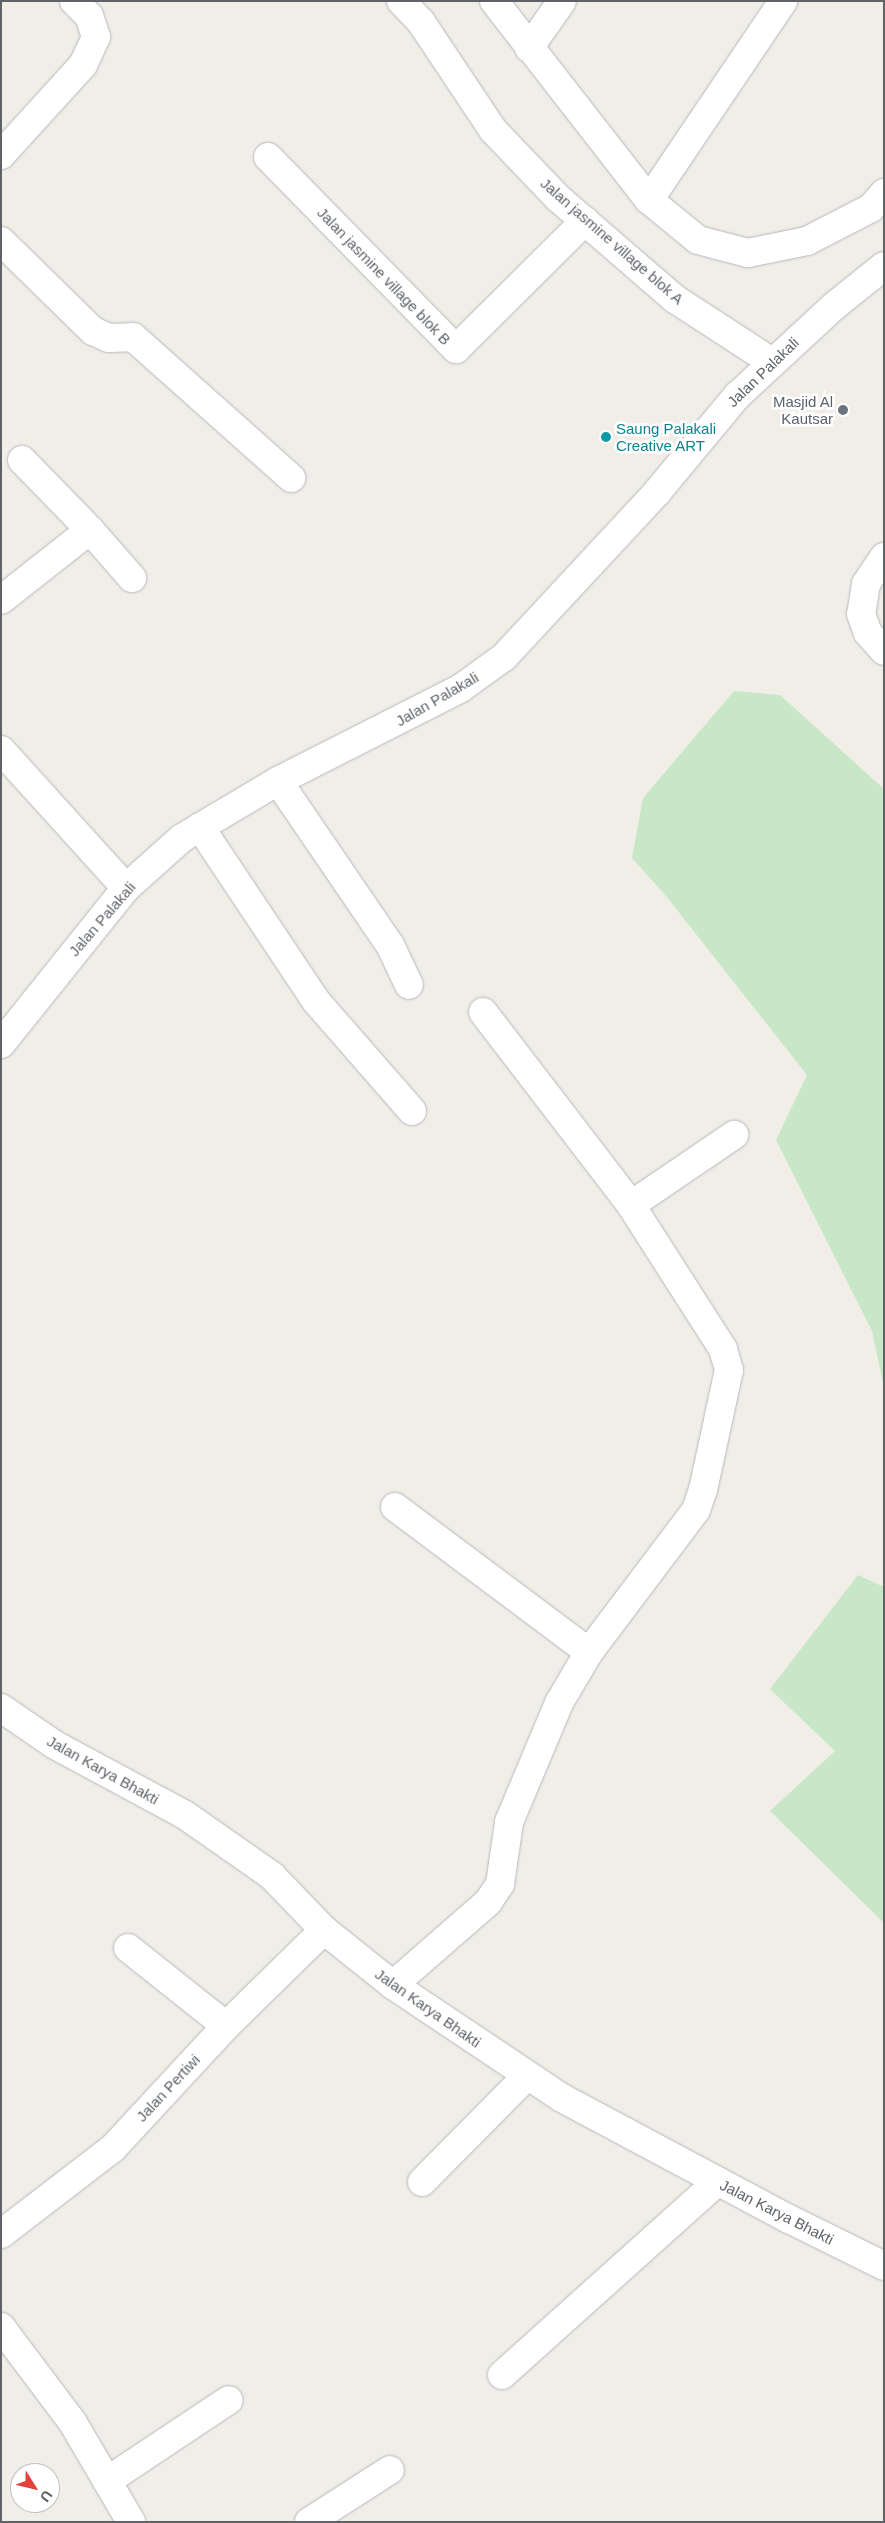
<!DOCTYPE html>
<html>
<head>
<meta charset="utf-8">
<style>
	body { margin:0 }
	#map { position:relative; width:885px; height:2523px; overflow:hidden; background:#f1eee8; font-family:Arial,sans-serif }
	div>[style] { position:absolute }
	.green>* { inset:0; background:#c7e7c6 }
	.roads { filter:drop-shadow(0 0 1px #b5b8bc) drop-shadow(0 0 1px #b5b8bc) }
	.minor>* { height:28px; margin:-14px; padding:0 14px; transform-origin:14px; border-radius:14px; background:#fff }
	.dots>* { width:14px; height:14px; translate:-50% -50%; box-sizing:border-box; border:2px solid #fff; border-radius:50% }
	span { translate:-50% -50%; white-space:nowrap; text-align:center; line-height:1.15; -webkit-text-stroke:5px #fff; paint-order:stroke }
	.street-label { font-size:15px; color:#5f6368 }
	.worship-label { font-size:15px; color:#5b616d }
	.right { translate:-100% -50%; text-align:right }
	.culture-label { font-size:15px; color:#0d838f }
	.left { translate:0 -50%; text-align:left }
	.frame { position:absolute; inset:0; border:2px solid #5f6368; pointer-events:none }
	.north { position:absolute; left:10px; top:2463px; width:50px; height:50px; box-sizing:border-box; background:#fff; border:1px solid #bfc1c3; border-radius:50%; rotate:126deg; font-size:14px; font-weight:700; line-height:20px; text-align:center; color:#5f6368 }
	.north::after { content:''; display:block; margin:auto; width:18px; height:22px; background:#e4413b; clip-path:polygon(50% 0,100% 100%,50% 72%,0 100%) }
</style>
</head>
<body>
<div id="map">
	<div class="green">
		<i style="clip-path:polygon(734px 691px,780px 695px,884px 789px,884px 1387px,872px 1331px,776px 1140px,807px 1075px,666px 896px,632px 858px,643px 798px)"></i>
		<i style="clip-path:polygon(858px 1575px,884px 1587px,884px 1923px,770px 1811px,835px 1751px,770px 1689px)"></i>
	</div>
	<div class="roads">
		<div class="minor">
			<i style="left:401px;top:1px;width:29px;rotate:46deg"></i>
			<i style="left:421px;top:22px;width:130px;rotate:56.3deg"></i>
			<i style="left:493px;top:130px;width:94px;rotate:46.3deg"></i>
			<i style="left:558px;top:198px;width:155px;rotate:40.8deg"></i>
			<i style="left:675px;top:299px;width:116px;rotate:33deg"></i>
			<i style="left:494px;top:1px;width:252px;rotate:52.1deg"></i>
			<i style="left:649px;top:200px;width:63px;rotate:39.2deg"></i>
			<i style="left:698px;top:240px;width:52px;rotate:14.6deg"></i>
			<i style="left:748px;top:253px;width:60px;rotate:-11.5deg"></i>
			<i style="left:807px;top:241px;width:72px;rotate:-27.3deg"></i>
			<i style="left:871px;top:208px;width:20px;rotate:-49deg"></i>
			<i style="left:529px;top:48px;width:57px;rotate:-54.9deg"></i>
			<i style="left:1px;top:155px;width:122px;rotate:-47.7deg"></i>
			<i style="left:83px;top:65px;width:31px;rotate:-65deg"></i>
			<i style="left:96px;top:37px;width:22px;rotate:-108deg"></i>
			<i style="left:89px;top:16px;width:21px;rotate:-135deg"></i>
			<i style="left:268px;top:157px;width:269px;rotate:45.6deg"></i>
			<i style="left:456px;top:349px;width:182px;rotate:-44.8deg"></i>
			<i style="left:649px;top:200px;width:240px;rotate:-56deg"></i>
			<i style="left:1px;top:241px;width:129px;rotate:44.4deg"></i>
			<i style="left:93px;top:331px;width:17px;rotate:24deg"></i>
			<i style="left:109px;top:338px;width:24px;rotate:-2deg"></i>
			<i style="left:133px;top:337px;width:212px;rotate:41.7deg"></i>
			<i style="left:22px;top:460px;width:98px;rotate:45.8deg"></i>
			<i style="left:884px;top:557px;width:32px;rotate:124deg"></i>
			<i style="left:866px;top:584px;width:30px;rotate:99deg"></i>
			<i style="left:861px;top:614px;width:20px;rotate:70deg"></i>
			<i style="left:868px;top:633px;width:24px;rotate:48deg"></i>
			<i style="left:1px;top:600px;width:113px;rotate:-38.2deg"></i>
			<i style="left:90px;top:530px;width:64px;rotate:48.8deg"></i>
			<i style="left:1px;top:750px;width:186px;rotate:47.8deg"></i>
			<i style="left:278px;top:781px;width:199px;rotate:55.7deg"></i>
			<i style="left:390px;top:945px;width:44px;rotate:64.6deg"></i>
			<i style="left:200px;top:827px;width:209px;rotate:56.3deg"></i>
			<i style="left:316px;top:1001px;width:146px;rotate:48.9deg"></i>
			<i style="left:483px;top:1012px;width:243px;rotate:52.5deg"></i>
			<i style="left:1px;top:1044px;width:200px;rotate:-51.3deg"></i>
			<i style="left:126px;top:888px;width:75px;rotate:-41.8deg"></i>
			<i style="left:182px;top:838px;width:112px;rotate:-30.7deg"></i>
			<i style="left:278px;top:781px;width:205px;rotate:-26.9deg"></i>
			<i style="left:461px;top:688px;width:53px;rotate:-35.8deg"></i>
			<i style="left:504px;top:657px;width:226px;rotate:-47.1deg"></i>
			<i style="left:658px;top:491px;width:124px;rotate:-50.3deg"></i>
			<i style="left:737px;top:396px;width:131px;rotate:-42.8deg"></i>
			<i style="left:833px;top:307px;width:65px;rotate:-38.8deg"></i>
			<i style="left:395px;top:1507px;width:242px;rotate:36.8deg"></i>
			<i style="left:1px;top:1708px;width:65px;rotate:34.4deg"></i>
			<i style="left:55px;top:1745px;width:148px;rotate:28.3deg"></i>
			<i style="left:185px;top:1815px;width:106px;rotate:35deg"></i>
			<i style="left:272px;top:1876px;width:75px;rotate:46.1deg"></i>
			<i style="left:324px;top:1930px;width:88px;rotate:38.6deg"></i>
			<i style="left:393px;top:1985px;width:203px;rotate:33.8deg"></i>
			<i style="left:562px;top:2098px;width:257px;rotate:28.1deg"></i>
			<i style="left:789px;top:2219px;width:106px;rotate:26.3deg"></i>
			<i style="left:128px;top:1948px;width:125px;rotate:38.5deg"></i>
			<i style="left:393px;top:1985px;width:126px;rotate:-41.1deg"></i>
			<i style="left:488px;top:1902px;width:22px;rotate:-56deg"></i>
			<i style="left:500px;top:1884px;width:63px;rotate:-81.7deg"></i>
			<i style="left:509px;top:1822px;width:129px;rotate:-67.2deg"></i>
			<i style="left:559px;top:1703px;width:59px;rotate:-59.5deg"></i>
			<i style="left:589px;top:1652px;width:178px;rotate:-53deg"></i>
			<i style="left:696px;top:1510px;width:21px;rotate:-71deg"></i>
			<i style="left:703px;top:1490px;width:123px;rotate:-77.8deg"></i>
			<i style="left:729px;top:1370px;width:22px;rotate:-106deg"></i>
			<i style="left:723px;top:1349px;width:171px;rotate:-122.6deg"></i>
			<i style="left:631px;top:1205px;width:125px;rotate:-34.2deg"></i>
			<i style="left:422px;top:2182px;width:149px;rotate:-45.3deg"></i>
			<i style="left:1px;top:2234px;width:141px;rotate:-37.5deg"></i>
			<i style="left:113px;top:2148px;width:166px;rotate:-47.2deg"></i>
			<i style="left:226px;top:2026px;width:137px;rotate:-44.4deg"></i>
			<i style="left:1px;top:2327px;width:120px;rotate:53.1deg"></i>
			<i style="left:73px;top:2423px;width:115px;rotate:59.6deg"></i>
			<i style="left:502px;top:2375px;width:289px;rotate:-41.9deg"></i>
			<i style="left:107px;top:2481px;width:146px;rotate:-33.6deg"></i>
			<i style="left:309px;top:2522px;width:96px;rotate:-32.7deg"></i>
		</div>
	</div>
	<div class="dots">
		<i style="left:843px;top:410px;background:#6b7280"></i>
		<i style="left:606px;top:437px;background:#0f9aa8"></i>
	</div>
	<div class="street-label">
		<span style="left:612px;top:241px;rotate:41deg">Jalan jasmine village blok A</span>
		<span style="left:384px;top:276px;rotate:46deg">Jalan jasmine village blok B</span>
		<span style="left:763px;top:372px;rotate:-44deg">Jalan Palakali</span>
		<span style="left:437px;top:699px;rotate:-30deg">Jalan Palakali</span>
		<span style="left:102px;top:919px;rotate:-49deg">Jalan Palakali</span>
		<span style="left:103px;top:1770px;rotate:29deg">Jalan Karya Bhakti</span>
		<span style="left:428px;top:2008px;rotate:35deg">Jalan Karya Bhakti</span>
		<span style="left:168px;top:2088px;rotate:-47deg">Jalan Pertiwi</span>
		<span style="left:777px;top:2212px;rotate:27deg">Jalan Karya Bhakti</span>
	</div>
	<div class="worship-label">
		<span class="right" style="left:833px;top:410px">Masjid Al<br>Kautsar</span>
	</div>
	<div class="culture-label">
		<span class="left" style="left:616px;top:437px">Saung Palakali<br>Creative ART</span>
	</div>
	<div class="frame"></div>
	<div class="north">U</div>
</div>
</body>
</html>
